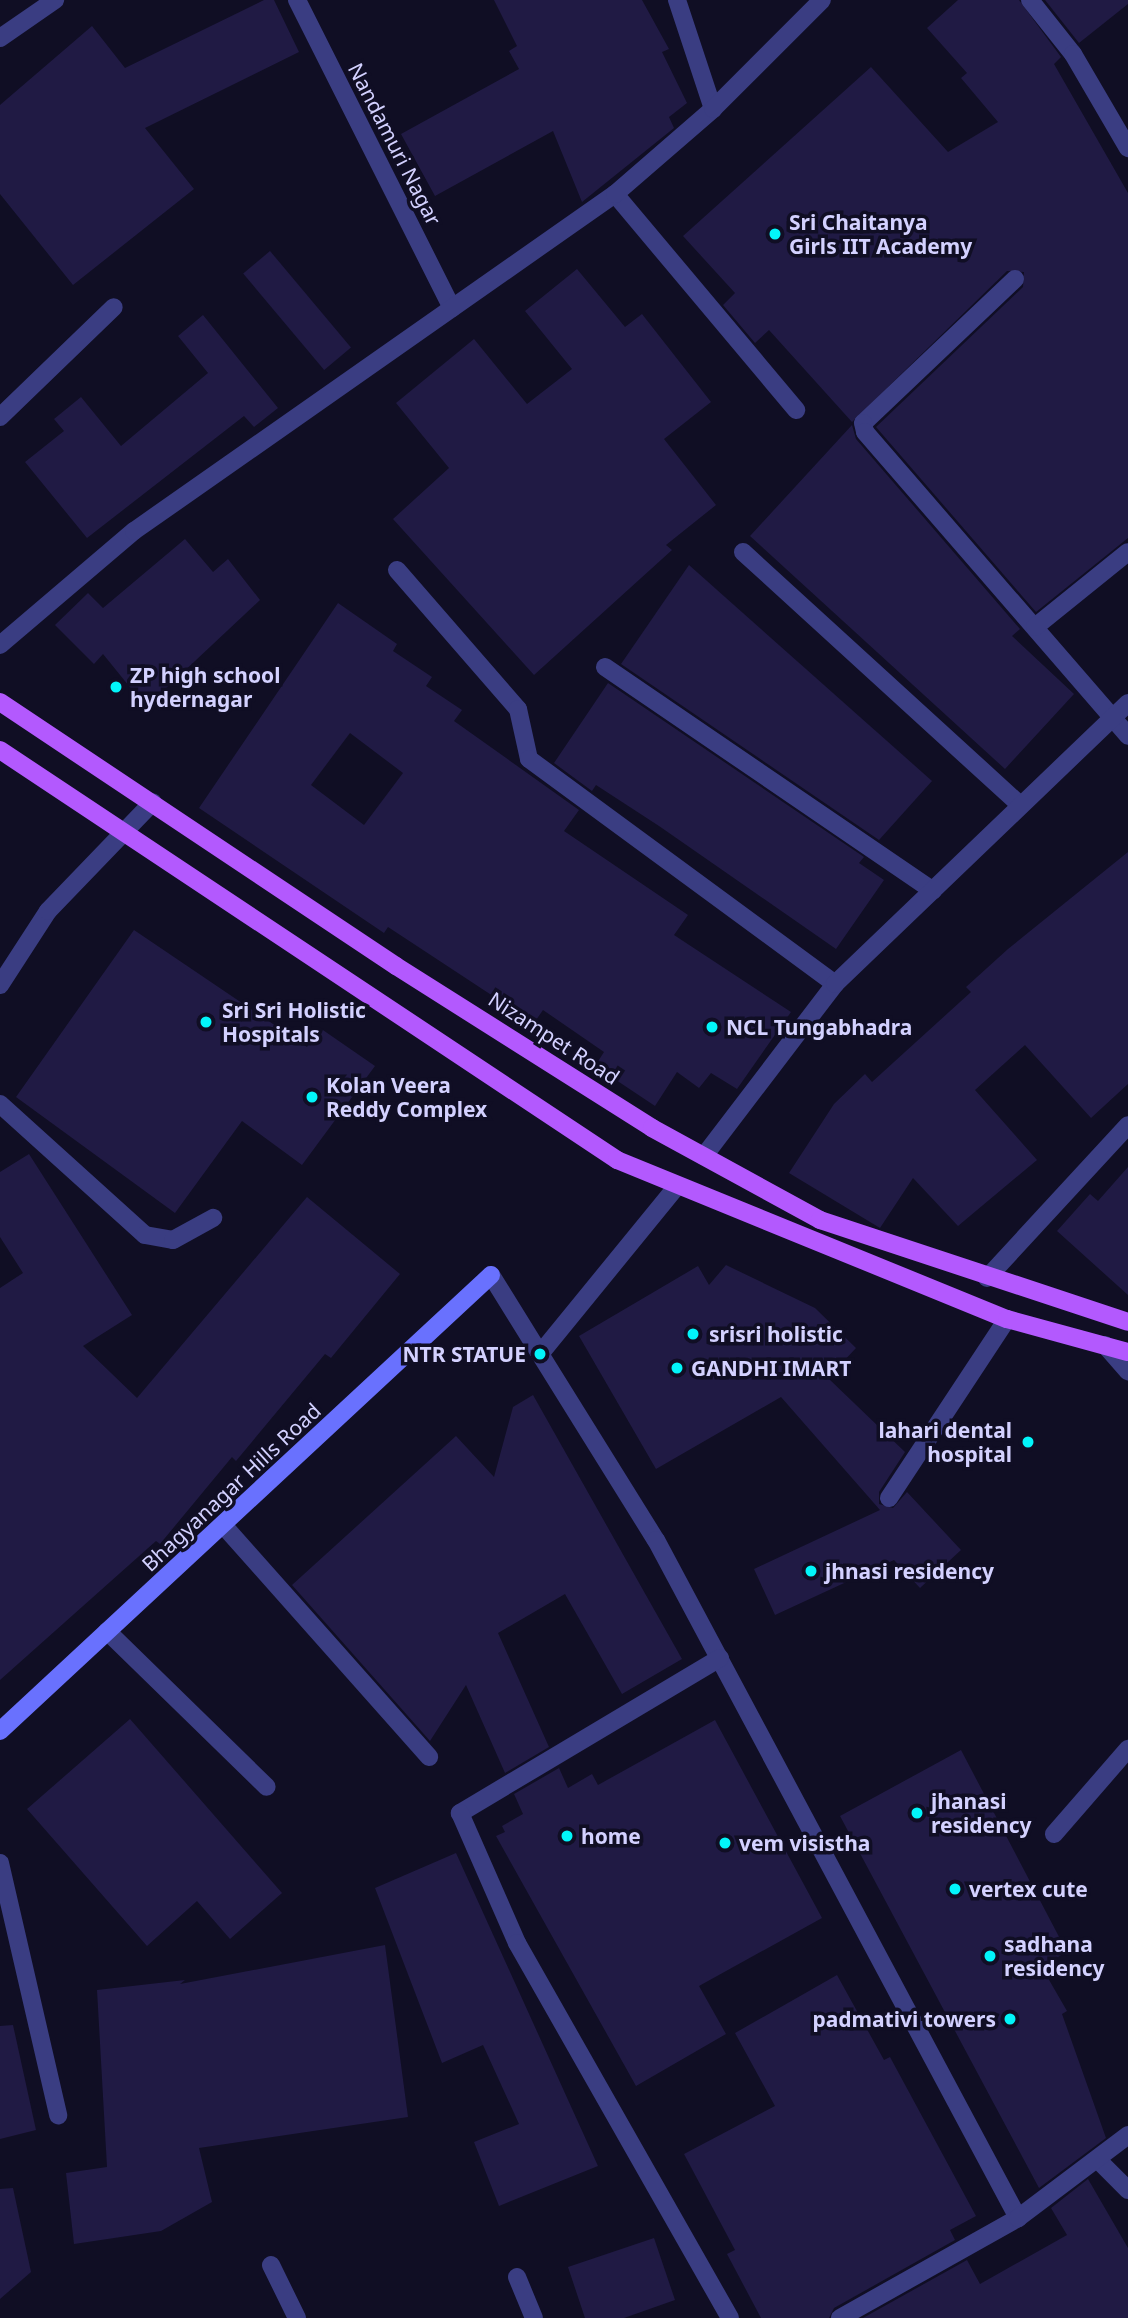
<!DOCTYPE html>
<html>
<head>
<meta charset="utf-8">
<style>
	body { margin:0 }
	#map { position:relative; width:1128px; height:2318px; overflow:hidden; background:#100e24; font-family:"Noto Sans",sans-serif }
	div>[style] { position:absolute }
	.building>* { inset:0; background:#201a44; transform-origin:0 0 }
	.service>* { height:18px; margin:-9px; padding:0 9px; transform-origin:9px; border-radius:9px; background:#3a3d82 }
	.minor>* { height:18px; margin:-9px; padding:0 9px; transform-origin:9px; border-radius:9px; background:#3a3d82 }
	.secondary>* { height:18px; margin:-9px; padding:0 9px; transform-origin:9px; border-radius:9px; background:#6971fe }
	.primary>* { height:18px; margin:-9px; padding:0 9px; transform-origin:9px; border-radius:9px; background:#b359fe }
	.dots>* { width:19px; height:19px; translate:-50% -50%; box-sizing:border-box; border:4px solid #100e24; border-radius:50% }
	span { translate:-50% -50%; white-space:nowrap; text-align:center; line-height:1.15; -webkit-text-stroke:7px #100e24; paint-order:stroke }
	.street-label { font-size:21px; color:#d3d1ff }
	.poi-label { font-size:21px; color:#d3d1ff; font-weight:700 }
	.left { translate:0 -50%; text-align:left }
	.right { translate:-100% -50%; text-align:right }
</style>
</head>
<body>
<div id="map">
	<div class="building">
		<i style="clip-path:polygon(264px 0,274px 0,299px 52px,145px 128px,194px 189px,73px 285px,0 194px,0 105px,92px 26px,125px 68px)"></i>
		<i style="clip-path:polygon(494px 0,642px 0,669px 49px,662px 52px,687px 103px,669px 117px,674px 128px,582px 202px,553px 131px,435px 196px,401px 134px,519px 69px,509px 51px,517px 46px)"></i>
		<i style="clip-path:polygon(958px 0,1019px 0,1061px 57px,1054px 64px,1128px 193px,1128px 538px,1036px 612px,876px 427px,1023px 287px,1024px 272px,1007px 271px,852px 422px,769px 330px,755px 343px,723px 305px,735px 293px,683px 236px,871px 67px,948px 152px,998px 122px,961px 78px,967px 73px,927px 28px)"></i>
		<i style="clip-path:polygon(1045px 0,1128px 0,1128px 4px,1079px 43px)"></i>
		<i style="left:270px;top:251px;width:126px;height:35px;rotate:50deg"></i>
		<i style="clip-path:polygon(577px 269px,625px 327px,642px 314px,711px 402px,664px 439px,716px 505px,666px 545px,672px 550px,534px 675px,393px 519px,449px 468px,396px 403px,474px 339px,527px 404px,572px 369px,525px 311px)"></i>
		<i style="clip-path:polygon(203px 315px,278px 408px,254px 427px,244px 416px,87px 538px,25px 462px,64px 431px,54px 419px,81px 397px,121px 446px,208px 373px,178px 336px)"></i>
		<i style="clip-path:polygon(852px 425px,856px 439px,1020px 629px,1012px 636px,1074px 694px,1005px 769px,750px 536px)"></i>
		<i style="clip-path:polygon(185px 539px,213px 572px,228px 559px,260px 600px,146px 707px,103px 654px,94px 664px,55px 625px,88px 593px,103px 608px)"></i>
		<i style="clip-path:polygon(689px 565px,932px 781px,879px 840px,621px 664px)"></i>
		<i style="clip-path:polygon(evenodd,338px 603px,397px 644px,393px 651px,432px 677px,426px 686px,462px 710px,454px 721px,579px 810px,564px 831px,688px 915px,674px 935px,791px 1012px,737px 1089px,711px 1073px,699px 1088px,677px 1072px,655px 1106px,595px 1066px,604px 1052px,543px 1010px,534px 1023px,388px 927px,384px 933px,199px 808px,338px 603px,350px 733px,403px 773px,364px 825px,311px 785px,350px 733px)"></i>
		<i style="clip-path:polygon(608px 683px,864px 857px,859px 863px,884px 880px,836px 949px,659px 826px,596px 785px,592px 791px,554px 763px)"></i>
		<i style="clip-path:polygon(1128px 852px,1128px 1084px,1091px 1118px,1025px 1045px,975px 1090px,1037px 1160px,958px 1226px,913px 1178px,880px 1228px,789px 1173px,834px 1104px,865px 1074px,872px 1082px,971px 992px,966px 987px,1008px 949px)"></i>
		<i style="clip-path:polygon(134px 930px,307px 1047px,320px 1028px,375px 1066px,302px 1165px,242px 1121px,175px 1213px,16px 1097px)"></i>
		<i style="clip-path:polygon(29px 1154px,132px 1315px,83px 1346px,137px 1398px,307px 1197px,400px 1274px,331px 1358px,325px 1354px,236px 1461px,232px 1457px,160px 1544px,156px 1541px,0 1680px,0 1288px,23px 1273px,0 1237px,0 1172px)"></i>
		<i style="clip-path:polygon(1128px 1167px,1128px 1295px,1057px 1231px,1090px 1194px,1098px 1201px)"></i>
		<i style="clip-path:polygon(726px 1265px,815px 1308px,856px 1348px,828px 1378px,905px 1452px,879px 1492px,879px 1504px,893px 1508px,907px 1492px,961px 1550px,920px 1588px,894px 1560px,775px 1615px,754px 1569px,880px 1510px,781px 1397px,656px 1469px,579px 1336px,698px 1266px,709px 1285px)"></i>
		<i style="clip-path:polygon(533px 1395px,682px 1659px,622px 1694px,565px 1594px,498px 1633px,549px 1747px,505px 1773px,466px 1685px,430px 1741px,292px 1585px,456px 1436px,494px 1477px,513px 1407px)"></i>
		<i style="clip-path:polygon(130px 1719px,282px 1893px,230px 1939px,197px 1901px,147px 1946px,27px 1809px)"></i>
		<i style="clip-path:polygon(715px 1720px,822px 1918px,699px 1986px,726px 2034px,636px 2086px,496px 1836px,505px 1832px,502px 1826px,523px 1814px,514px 1794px,559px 1768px,568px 1788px,592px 1774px,598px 1785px)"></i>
		<i style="clip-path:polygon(961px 1750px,1067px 1952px,1041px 1966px,1067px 2011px,1062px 2014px,1106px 2138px,1039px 2188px,840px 1816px)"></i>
		<i style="clip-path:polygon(456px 1853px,598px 2166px,499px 2206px,474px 2142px,519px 2124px,483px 2045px,442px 2063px,375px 1888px)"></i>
		<i style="clip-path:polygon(385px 1945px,408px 2117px,199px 2148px,212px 2202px,161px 2231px,74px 2244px,66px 2173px,107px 2167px,97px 1990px,185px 1980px,180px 1984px)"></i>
		<i style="clip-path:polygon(837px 1975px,884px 2060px,890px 2057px,976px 2216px,950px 2230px,955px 2240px,834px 2308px,829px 2318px,761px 2318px,727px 2254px,735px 2250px,684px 2154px,775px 2106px,735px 2033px)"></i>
		<i style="clip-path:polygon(13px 2025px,36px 2130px,0 2139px,0 2026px)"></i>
		<i style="clip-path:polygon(1088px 2179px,1128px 2248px,1128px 2318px,863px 2318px,967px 2260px,980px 2284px,1067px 2235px,1051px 2208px)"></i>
		<i style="clip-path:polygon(13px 2188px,31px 2272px,0 2299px,0 2189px)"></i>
		<i style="clip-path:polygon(654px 2238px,675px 2300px,624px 2318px,585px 2318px,568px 2267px)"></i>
	</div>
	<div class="service">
		<i style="left:615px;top:194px;width:282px;rotate:50deg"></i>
		<i style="left:0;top:417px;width:158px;rotate:-44deg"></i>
		<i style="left:107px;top:1631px;width:223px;rotate:44.3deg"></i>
	</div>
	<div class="minor">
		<i style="left:297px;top:0;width:345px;rotate:63.3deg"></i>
		<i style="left:677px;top:0;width:115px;rotate:71.7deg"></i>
		<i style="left:1030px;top:0;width:69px;rotate:51.5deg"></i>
		<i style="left:1073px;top:54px;width:109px;rotate:59.7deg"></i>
		<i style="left:0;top:38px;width:67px;rotate:-34.6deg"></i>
		<i style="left:1015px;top:279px;width:209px;rotate:136.5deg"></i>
		<i style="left:863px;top:423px;width:9px;rotate:77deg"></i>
		<i style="left:865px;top:432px;width:402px;rotate:49.1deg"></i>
		<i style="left:743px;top:552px;width:374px;rotate:42.4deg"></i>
		<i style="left:397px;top:570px;width:184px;rotate:49deg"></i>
		<i style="left:518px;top:709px;width:51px;rotate:77.6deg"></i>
		<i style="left:529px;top:759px;width:380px;rotate:36.3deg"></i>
		<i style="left:1035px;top:627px;width:119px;rotate:-38.9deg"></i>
		<i style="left:0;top:645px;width:176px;rotate:-40.4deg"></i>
		<i style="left:134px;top:531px;width:587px;rotate:-35.02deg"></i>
		<i style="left:615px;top:194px;width:130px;rotate:-40.9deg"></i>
		<i style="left:713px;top:109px;width:154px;rotate:-45deg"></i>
		<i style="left:605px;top:667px;width:397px;rotate:34.3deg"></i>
		<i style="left:0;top:985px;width:88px;rotate:-57deg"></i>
		<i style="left:48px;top:911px;width:151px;rotate:-46.1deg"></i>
		<i style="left:0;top:1104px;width:195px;rotate:42.1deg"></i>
		<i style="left:145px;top:1235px;width:28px;rotate:10deg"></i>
		<i style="left:173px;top:1240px;width:46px;rotate:-28.8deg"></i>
		<i style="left:704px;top:1156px;width:216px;rotate:-52.7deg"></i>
		<i style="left:835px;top:984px;width:406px;rotate:-43.8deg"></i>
		<i style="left:491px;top:1275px;width:93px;rotate:58.2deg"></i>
		<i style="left:540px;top:1354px;width:217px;rotate:-50.8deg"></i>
		<i style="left:987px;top:1278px;width:208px;rotate:-47.3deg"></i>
		<i style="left:1105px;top:1345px;width:35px;rotate:49deg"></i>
		<i style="left:540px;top:1354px;width:219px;rotate:58.1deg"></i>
		<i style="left:656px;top:1540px;width:769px;rotate:61.9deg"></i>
		<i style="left:889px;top:1498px;width:214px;rotate:-56.6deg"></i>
		<i style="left:224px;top:1526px;width:309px;rotate:48.4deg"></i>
		<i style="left:720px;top:1658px;width:303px;rotate:149.2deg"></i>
		<i style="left:460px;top:1813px;width:142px;rotate:66.3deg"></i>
		<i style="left:517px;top:1943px;width:431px;rotate:60.4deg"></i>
		<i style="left:1054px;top:1834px;width:113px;rotate:-49deg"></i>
		<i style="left:0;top:1863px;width:259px;rotate:77deg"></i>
		<i style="left:1097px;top:2159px;width:44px;rotate:45deg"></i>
		<i style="left:271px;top:2265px;width:59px;rotate:63.9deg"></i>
		<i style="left:517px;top:2277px;width:44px;rotate:67.5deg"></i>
		<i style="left:840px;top:2318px;width:204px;rotate:-29.3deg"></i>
		<i style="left:1018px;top:2218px;width:138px;rotate:-37deg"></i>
	</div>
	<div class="secondary">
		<i style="left:0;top:1731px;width:670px;rotate:-42.88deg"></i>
	</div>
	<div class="primary">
		<i style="left:0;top:702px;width:476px;rotate:33.7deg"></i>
		<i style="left:396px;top:966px;width:303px;rotate:32.3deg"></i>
		<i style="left:652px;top:1128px;width:192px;rotate:28.7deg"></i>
		<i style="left:820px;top:1220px;width:324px;rotate:18.3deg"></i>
		<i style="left:0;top:750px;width:741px;rotate:33.6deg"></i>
		<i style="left:617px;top:1160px;width:421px;rotate:22.2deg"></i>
		<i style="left:1007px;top:1319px;width:125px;rotate:15.3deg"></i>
	</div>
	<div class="dots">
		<i style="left:775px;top:234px;background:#02f5fa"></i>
		<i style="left:116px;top:687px;background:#02f5fa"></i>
		<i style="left:206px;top:1022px;background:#02f5fa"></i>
		<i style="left:712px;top:1027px;background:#02f5fa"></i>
		<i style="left:312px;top:1097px;background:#02f5fa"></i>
		<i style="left:693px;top:1334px;background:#02f5fa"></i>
		<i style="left:540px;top:1354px;background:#02f5fa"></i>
		<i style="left:677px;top:1368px;background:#02f5fa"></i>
		<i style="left:1028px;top:1442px;background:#02f5fa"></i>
		<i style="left:811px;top:1571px;background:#02f5fa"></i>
		<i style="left:917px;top:1813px;background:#02f5fa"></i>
		<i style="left:567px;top:1836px;background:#02f5fa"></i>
		<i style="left:725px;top:1843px;background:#02f5fa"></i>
		<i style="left:955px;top:1889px;background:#02f5fa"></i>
		<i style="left:990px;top:1956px;background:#02f5fa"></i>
		<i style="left:1010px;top:2019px;background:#02f5fa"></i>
	</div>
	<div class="street-label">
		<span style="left:395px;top:144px;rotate:63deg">Nandamuri Nagar</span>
		<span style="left:554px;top:1038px;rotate:33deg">Nizampet Road</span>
		<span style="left:231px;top:1487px;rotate:-43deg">Bhagyanagar Hills Road</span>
	</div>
	<div class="poi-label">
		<span class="left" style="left:789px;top:234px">Sri Chaitanya<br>Girls IIT Academy</span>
		<span class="left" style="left:130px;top:687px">ZP high school<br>hydernagar</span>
		<span class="left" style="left:222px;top:1022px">Sri Sri Holistic<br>Hospitals</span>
		<span class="left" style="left:726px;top:1027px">NCL Tungabhadra</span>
		<span class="left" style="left:326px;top:1097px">Kolan Veera<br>Reddy Complex</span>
		<span class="left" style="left:709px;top:1334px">srisri holistic</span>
		<span class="right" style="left:526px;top:1354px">NTR STATUE</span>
		<span class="left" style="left:691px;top:1368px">GANDHI IMART</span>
		<span class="right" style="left:1012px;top:1442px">lahari dental<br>hospital</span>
		<span class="left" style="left:825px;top:1571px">jhnasi residency</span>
		<span class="left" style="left:931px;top:1813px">jhanasi<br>residency</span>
		<span class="left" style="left:581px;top:1836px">home</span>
		<span class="left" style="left:739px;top:1843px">vem visistha</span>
		<span class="left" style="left:969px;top:1889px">vertex cute</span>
		<span class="left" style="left:1004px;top:1956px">sadhana<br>residency</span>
		<span class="right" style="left:996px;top:2019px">padmativi towers</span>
	</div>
</div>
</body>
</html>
